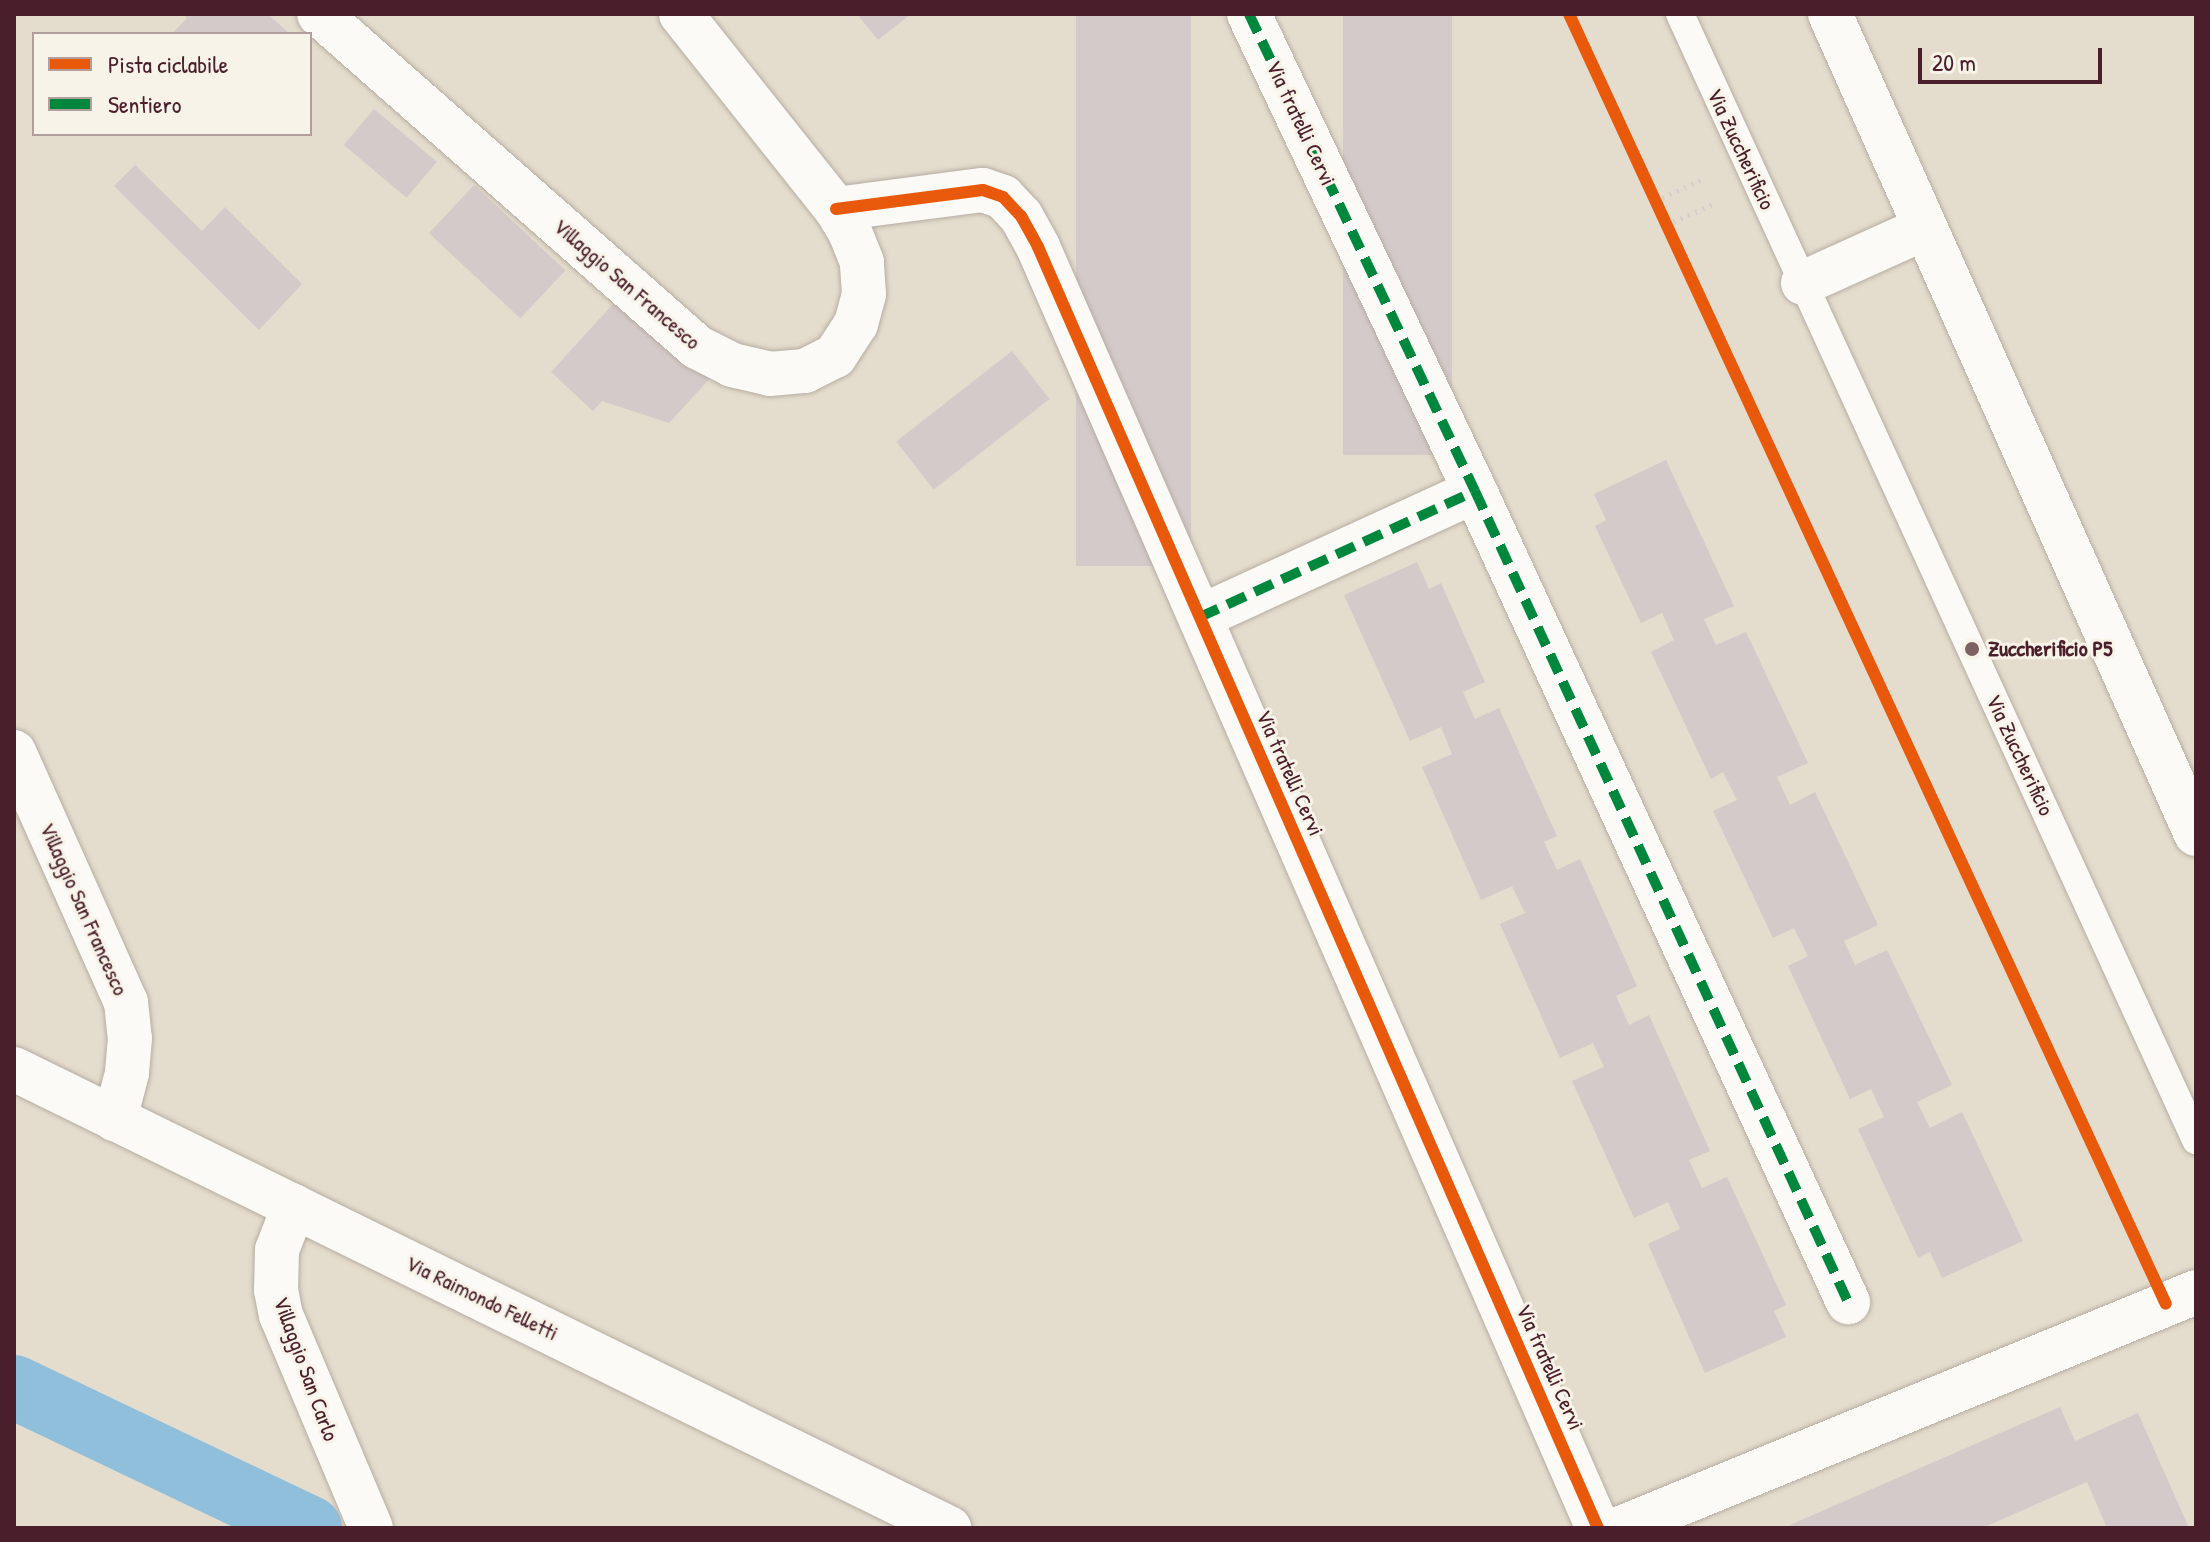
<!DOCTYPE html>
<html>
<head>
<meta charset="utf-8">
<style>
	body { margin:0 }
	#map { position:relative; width:2210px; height:1542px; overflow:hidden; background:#e4dccc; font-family:"Patrick Hand",sans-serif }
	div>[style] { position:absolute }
	.canal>* { height:64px; margin:-32px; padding:0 32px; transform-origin:32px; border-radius:32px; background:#90bfdb }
	.building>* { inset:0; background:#d5caca; transform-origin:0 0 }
	.path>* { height:5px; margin-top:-2.5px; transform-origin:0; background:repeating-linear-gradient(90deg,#d5d0cd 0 2px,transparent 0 8px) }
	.roads { filter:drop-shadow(0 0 2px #b6ada3) drop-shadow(0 0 2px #b6ada3) }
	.lane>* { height:28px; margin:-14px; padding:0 14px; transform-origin:14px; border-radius:14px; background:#fbfaf7 }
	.street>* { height:44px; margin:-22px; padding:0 22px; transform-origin:22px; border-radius:22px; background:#fbfaf7 }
	.secondary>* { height:44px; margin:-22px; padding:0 22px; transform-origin:22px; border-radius:22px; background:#fbfaf7 }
	.quiet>* { height:10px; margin-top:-5px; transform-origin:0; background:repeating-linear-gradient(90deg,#00873e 0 20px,transparent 0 30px) }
	.cycleway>* { height:12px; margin:-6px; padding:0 6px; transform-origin:6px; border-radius:6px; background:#e8590c }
	.dots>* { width:22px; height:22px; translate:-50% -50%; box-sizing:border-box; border:4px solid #f7f3e8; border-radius:50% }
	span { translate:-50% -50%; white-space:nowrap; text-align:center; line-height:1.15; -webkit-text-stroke:6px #f7f3e8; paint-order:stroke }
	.street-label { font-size:22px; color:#4a1f2b }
	.poi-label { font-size:22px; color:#4a1f2b; font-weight:700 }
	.left { translate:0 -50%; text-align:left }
	.frame { position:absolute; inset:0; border:16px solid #4a1f2b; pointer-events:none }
	.legend { position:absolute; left:32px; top:32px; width:280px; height:104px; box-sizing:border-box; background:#f7f3e8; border:2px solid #b29e9c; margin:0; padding:10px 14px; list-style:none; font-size:24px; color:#4a1f2b }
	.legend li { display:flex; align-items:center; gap:16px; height:40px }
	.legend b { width:40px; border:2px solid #b29e9c }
	.scale { position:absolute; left:1918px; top:48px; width:184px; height:36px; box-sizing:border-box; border:4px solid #4a1f2b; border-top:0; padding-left:10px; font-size:24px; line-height:28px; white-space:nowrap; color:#4a1f2b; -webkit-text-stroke:6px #f7f3e8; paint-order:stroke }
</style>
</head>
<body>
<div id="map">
	<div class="canal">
		<i style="left:14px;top:1387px;width:328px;rotate:25.5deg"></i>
	</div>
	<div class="building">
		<i style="clip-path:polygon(183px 14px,268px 14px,290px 34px,172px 34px,187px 18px)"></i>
		<i style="clip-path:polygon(857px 14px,911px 14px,878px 40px)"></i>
		<i style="left:1076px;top:14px;width:115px;height:552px"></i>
		<i style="left:1343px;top:14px;width:109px;height:441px"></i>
		<i style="left:374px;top:109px;width:82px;height:47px;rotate:40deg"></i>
		<i style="clip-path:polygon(135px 165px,202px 231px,225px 207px,302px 284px,259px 330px,114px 186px)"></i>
		<i style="left:474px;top:185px;width:125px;height:66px;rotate:43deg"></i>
		<i style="clip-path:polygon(624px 292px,714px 374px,669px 423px,602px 401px,593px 411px,551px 372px)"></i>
		<i style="left:1012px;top:351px;width:61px;height:147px;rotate:52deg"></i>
		<i style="clip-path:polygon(1666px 460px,1734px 606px,1704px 619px,1716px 645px,1746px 632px,1808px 763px,1777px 777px,1790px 805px,1815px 792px,1878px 925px,1844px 941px,1855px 965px,1887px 950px,1952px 1085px,1917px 1102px,1930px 1128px,1962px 1112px,2023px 1241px,1942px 1278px,1930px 1252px,1918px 1258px,1858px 1129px,1884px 1117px,1871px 1089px,1850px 1099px,1788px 966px,1808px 956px,1794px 928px,1773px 938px,1713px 811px,1737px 800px,1723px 772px,1711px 779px,1651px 652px,1674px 640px,1662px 613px,1641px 623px,1595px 526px,1606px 520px,1594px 494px)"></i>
		<i style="clip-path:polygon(1417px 562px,1429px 589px,1441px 583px,1485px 682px,1463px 692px,1475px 719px,1499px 708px,1557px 836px,1544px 842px,1557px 870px,1580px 859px,1637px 986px,1616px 996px,1629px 1025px,1649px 1015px,1710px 1151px,1689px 1160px,1702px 1188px,1727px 1177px,1786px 1305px,1774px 1311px,1786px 1337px,1705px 1373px,1648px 1244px,1680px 1229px,1668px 1202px,1634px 1218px,1572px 1081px,1604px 1067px,1593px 1043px,1560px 1058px,1500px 924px,1525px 913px,1512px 886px,1481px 900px,1422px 767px,1452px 754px,1441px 727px,1410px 741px,1344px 595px)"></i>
		<i style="clip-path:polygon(2060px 1407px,2075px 1441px,2138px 1413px,2189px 1528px,2107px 1528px,2087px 1482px,1982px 1528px,1783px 1528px)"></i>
	</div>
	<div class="path">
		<i style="left:1655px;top:201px;width:54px;rotate:-24.2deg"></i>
		<i style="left:1666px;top:225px;width:55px;rotate:-23.7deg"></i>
	</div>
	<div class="roads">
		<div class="lane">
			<i style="left:1680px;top:14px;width:1239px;rotate:65.38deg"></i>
		</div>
		<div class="street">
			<i style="left:319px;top:14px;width:504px;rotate:41.38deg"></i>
			<i style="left:697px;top:347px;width:39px;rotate:27deg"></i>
			<i style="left:732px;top:365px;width:39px;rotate:13deg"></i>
			<i style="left:770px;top:374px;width:35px;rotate:-5deg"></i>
			<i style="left:805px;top:371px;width:34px;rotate:-27deg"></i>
			<i style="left:835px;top:356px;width:38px;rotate:-57deg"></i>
			<i style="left:856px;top:324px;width:31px;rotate:-75deg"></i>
			<i style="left:864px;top:294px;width:32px;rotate:-94deg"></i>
			<i style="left:862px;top:262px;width:32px;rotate:-112deg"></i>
			<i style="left:850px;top:232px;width:27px;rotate:-121deg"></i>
			<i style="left:836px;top:209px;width:249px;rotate:-128.5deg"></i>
			<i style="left:1249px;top:14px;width:528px;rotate:64.65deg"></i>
			<i style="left:1475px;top:491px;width:893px;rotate:65.3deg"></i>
			<i style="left:836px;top:209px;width:148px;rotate:-7.4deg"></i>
			<i style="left:983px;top:190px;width:21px;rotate:19deg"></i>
			<i style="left:1003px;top:197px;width:26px;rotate:47deg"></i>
			<i style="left:1021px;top:216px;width:35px;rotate:61deg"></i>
			<i style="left:1038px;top:247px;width:1398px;rotate:66.39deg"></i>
			<i style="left:1803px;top:283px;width:134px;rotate:-24.3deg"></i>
			<i style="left:1200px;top:617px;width:302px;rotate:-24.6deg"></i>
			<i style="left:14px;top:752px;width:274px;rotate:65.9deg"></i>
			<i style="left:126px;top:1002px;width:36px;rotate:84deg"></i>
			<i style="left:130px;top:1038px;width:35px;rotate:95deg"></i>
			<i style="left:127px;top:1073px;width:48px;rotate:104.6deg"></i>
			<i style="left:294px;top:1206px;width:47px;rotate:111.1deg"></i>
			<i style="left:277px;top:1250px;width:40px;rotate:91.4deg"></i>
			<i style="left:276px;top:1290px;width:25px;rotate:79deg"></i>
			<i style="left:281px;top:1315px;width:231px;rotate:67.1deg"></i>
			<i style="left:1621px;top:1528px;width:622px;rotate:-22.31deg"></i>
		</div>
		<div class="secondary">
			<i style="left:1830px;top:14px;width:898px;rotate:65.95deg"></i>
			<i style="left:14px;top:1069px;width:1042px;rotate:26.15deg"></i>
		</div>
	</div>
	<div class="quiet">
		<i style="left:1249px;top:14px;width:528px;rotate:64.65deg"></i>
		<i style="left:1475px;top:491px;width:893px;rotate:65.3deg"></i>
		<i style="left:1200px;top:617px;width:302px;rotate:-24.6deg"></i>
	</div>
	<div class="cycleway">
		<i style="left:1569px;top:14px;width:1421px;rotate:65.17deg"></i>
		<i style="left:836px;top:209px;width:148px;rotate:-7.4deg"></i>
		<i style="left:983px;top:190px;width:21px;rotate:19deg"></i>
		<i style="left:1003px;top:197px;width:26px;rotate:47deg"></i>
		<i style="left:1021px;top:216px;width:35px;rotate:61deg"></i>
		<i style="left:1038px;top:247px;width:1398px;rotate:66.39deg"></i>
	</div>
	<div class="dots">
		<i style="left:1972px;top:649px;background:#806163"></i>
	</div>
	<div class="street-label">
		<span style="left:1301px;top:123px;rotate:65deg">Via fratelli Cervi</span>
		<span style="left:1741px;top:149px;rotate:65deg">Via Zuccherificio</span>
		<span style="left:627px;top:284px;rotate:41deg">Villaggio San Francesco</span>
		<span style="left:2020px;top:755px;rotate:65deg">Via Zuccherificio</span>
		<span style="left:1290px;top:773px;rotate:66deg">Via fratelli Cervi</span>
		<span style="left:84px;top:909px;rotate:66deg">Villaggio San Francesco</span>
		<span style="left:482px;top:1298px;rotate:26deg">Via Raimondo Felletti</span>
		<span style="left:1550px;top:1367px;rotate:66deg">Via fratelli Cervi</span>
		<span style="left:306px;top:1369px;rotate:70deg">Villaggio San Carlo</span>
	</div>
	<div class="poi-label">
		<span class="left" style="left:1988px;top:649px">Zuccherificio P5</span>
	</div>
	<div class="frame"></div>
	<ul class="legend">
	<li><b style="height:10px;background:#e8590c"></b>Pista ciclabile</li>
	<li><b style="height:10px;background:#00873e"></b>Sentiero</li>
	</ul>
	<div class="scale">20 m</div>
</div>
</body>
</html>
